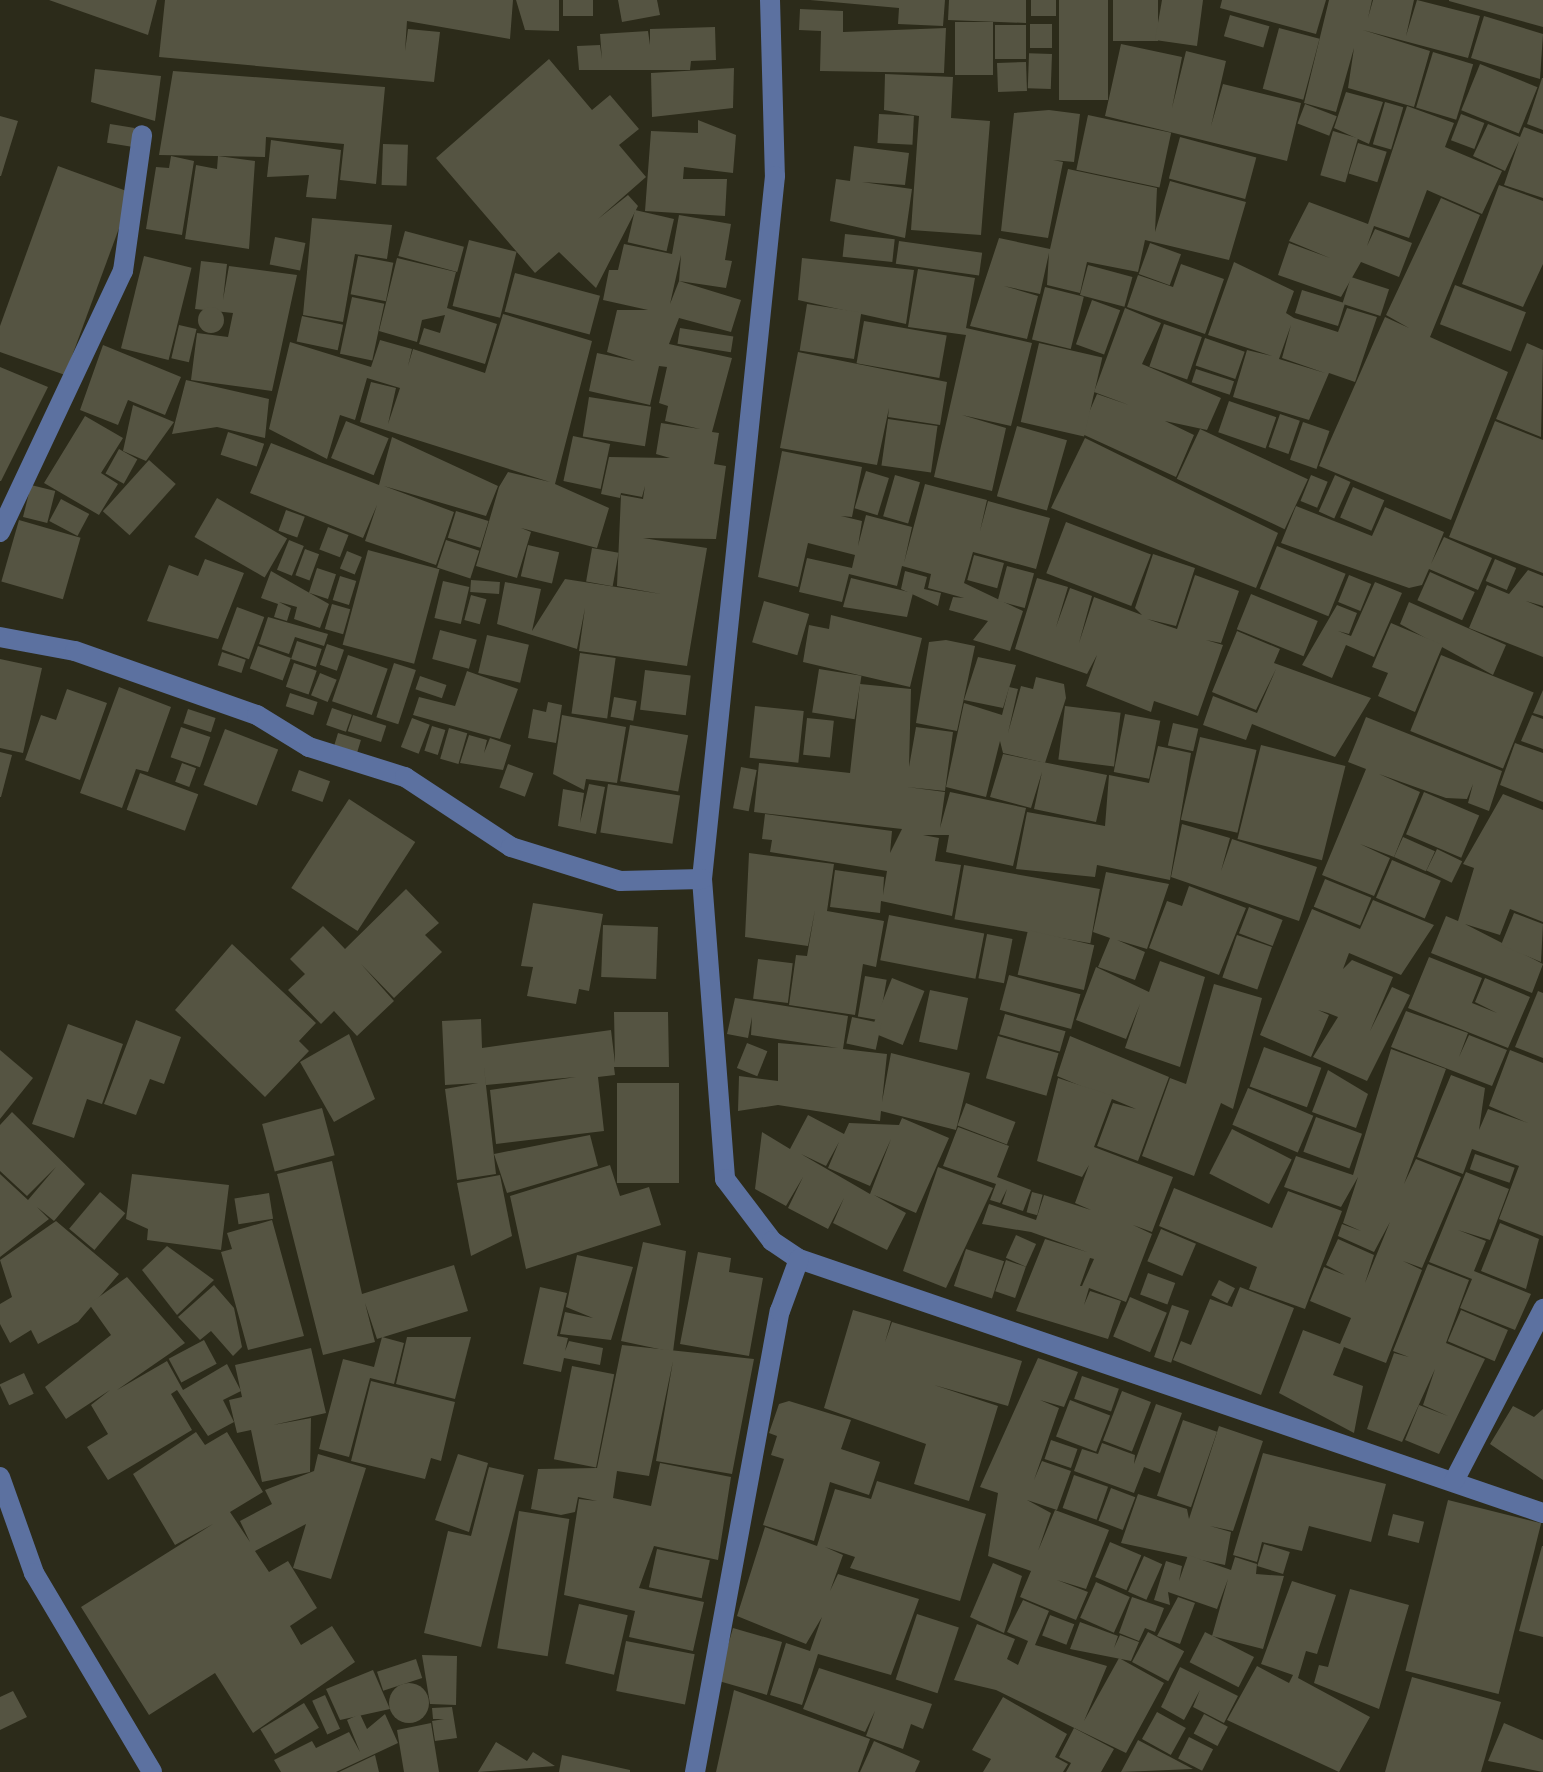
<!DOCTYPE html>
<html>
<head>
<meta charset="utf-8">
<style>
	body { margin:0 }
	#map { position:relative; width:1543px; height:1772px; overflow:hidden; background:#2c2b1a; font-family:Roboto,sans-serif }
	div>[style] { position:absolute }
	.building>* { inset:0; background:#555442; transform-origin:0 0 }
	.round { border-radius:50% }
	.street>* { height:20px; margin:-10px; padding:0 10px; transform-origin:10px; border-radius:10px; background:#5c71a0 }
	span { translate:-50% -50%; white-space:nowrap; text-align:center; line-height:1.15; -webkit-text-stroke:8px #222111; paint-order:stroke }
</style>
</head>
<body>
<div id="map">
	<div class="building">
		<i style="clip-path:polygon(49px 0,157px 0,148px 35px)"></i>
		<i style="clip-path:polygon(165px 0,513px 0,510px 39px,407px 21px,405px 51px,408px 29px,440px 32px,434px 82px,159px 57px)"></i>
		<i style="clip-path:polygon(516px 0,559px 0,559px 31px,525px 30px)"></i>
		<i style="left:563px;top:0;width:30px;height:16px"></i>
		<i style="clip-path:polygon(618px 0,657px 0,660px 15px,622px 22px)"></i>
		<i style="clip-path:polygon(810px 0,945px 0,943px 26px,898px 24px,899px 8px)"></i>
		<i style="clip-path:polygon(949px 0,1026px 0,1026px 23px,948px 20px)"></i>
		<i style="left:1031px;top:0;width:25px;height:16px"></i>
		<i style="left:1059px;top:0;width:49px;height:100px"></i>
		<i style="left:1113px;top:0;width:45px;height:41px"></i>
		<i style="clip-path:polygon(1162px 0,1203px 0,1197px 46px,1155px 40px)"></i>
		<i style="clip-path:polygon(1222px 0,1326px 0,1316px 34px,1220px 8px)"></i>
		<i style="clip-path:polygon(1329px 0,1372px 0,1368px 18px,1373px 0,1414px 0,1406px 36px,1417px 0,1480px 16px,1468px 58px,1363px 30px,1430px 51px,1414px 107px,1348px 88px,1354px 48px,1336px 112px,1304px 103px)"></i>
		<i style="clip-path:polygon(1449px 0,1543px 0,1543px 27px,1449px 1px)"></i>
		<i style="clip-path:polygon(800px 9px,843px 11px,843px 32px,946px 28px,944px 73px,820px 71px,821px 31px,799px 30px)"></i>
		<i style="left:1230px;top:15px;width:41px;height:22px;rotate:16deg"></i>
		<i style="clip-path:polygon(1484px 16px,1543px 34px,1540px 79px,1471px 58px)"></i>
		<i style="left:993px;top:22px;width:53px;height:38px;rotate:90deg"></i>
		<i style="left:1030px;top:24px;width:22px;height:24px"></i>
		<i style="left:1026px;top:25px;width:34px;height:31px;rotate:90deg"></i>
		<i style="clip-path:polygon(715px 27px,716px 60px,691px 61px,690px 70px,579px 70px,577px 46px,600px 45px,602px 59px,600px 34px,648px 31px,650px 45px,650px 29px)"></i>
		<i style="left:1279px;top:28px;width:42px;height:63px;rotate:15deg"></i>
		<i style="clip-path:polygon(1121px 44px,1182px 57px,1172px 108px,1186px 51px,1226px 61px,1211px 126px,1223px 84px,1301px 103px,1287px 161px,1105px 116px)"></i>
		<i style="left:1433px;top:52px;width:42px;height:58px;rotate:17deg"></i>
		<i style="left:1052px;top:54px;width:35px;height:23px;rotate:92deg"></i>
		<i style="clip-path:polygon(549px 59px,592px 110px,610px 95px,639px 129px,619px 145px,646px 177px,598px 219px,628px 195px,638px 206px,596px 288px,559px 252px,535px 273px,436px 158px)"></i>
		<i style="left:1026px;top:62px;width:29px;height:29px;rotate:88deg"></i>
		<i style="left:1480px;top:64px;width:62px;height:50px;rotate:22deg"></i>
		<i style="clip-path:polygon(734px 68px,733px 108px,652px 117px,651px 73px)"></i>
		<i style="clip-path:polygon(95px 69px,161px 76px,155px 121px,91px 102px)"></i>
		<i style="clip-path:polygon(173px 71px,385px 87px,376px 184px,340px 180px,344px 144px,266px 137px,265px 157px,159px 155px)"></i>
		<i style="clip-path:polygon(885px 74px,953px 77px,951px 118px,990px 121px,981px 235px,911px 230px,919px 116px,884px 110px)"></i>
		<i style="clip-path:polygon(1542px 78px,1543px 78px,1543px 130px,1527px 124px)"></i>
		<i style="clip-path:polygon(1346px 92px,1383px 102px,1369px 144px,1334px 128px)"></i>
		<i style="left:1385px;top:102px;width:19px;height:44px;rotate:16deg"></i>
		<i style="left:1305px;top:104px;width:34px;height:21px;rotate:21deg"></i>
		<i style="clip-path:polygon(1407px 106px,1454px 123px,1445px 147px,1502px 171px,1482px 214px,1427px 190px,1409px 238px,1374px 226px,1367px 246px,1375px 229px,1412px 243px,1399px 277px,1361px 262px,1341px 297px,1278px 275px,1289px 243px,1330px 258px,1289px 241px,1309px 202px,1368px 224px)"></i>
		<i style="clip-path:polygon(1049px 110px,1080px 114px,1074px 162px,1053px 160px,1063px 162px,1048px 238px,1001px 231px,1014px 113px)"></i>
		<i style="left:879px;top:114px;width:35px;height:29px;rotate:3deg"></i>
		<i style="left:1461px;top:114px;width:25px;height:28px;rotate:21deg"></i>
		<i style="left:1088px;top:115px;width:85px;height:56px;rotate:12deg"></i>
		<i style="clip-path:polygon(0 116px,18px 121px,1px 176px,0 176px)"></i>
		<i style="clip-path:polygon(698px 120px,736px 135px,733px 173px,684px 167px,683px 179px,727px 179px,725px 216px,645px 211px,651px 131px,698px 133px)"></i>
		<i style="left:110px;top:124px;width:25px;height:19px;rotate:9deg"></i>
		<i style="clip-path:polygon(1488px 124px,1520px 137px,1524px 127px,1543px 134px,1543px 198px,1504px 185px,1519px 141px,1505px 171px,1473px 156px)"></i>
		<i style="left:1333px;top:131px;width:26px;height:46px;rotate:16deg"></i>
		<i style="left:1180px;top:137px;width:79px;height:43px;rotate:15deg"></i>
		<i style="clip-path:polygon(271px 140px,341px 150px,336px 199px,306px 197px,309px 175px,267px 177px)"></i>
		<i style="left:1358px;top:143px;width:30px;height:32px;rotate:17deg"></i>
		<i style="left:383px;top:144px;width:25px;height:41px;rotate:2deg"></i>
		<i style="clip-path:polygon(854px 146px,909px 153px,905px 185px,862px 182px,912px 189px,905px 238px,830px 221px,836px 179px,850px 181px)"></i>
		<i style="clip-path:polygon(171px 156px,194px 161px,182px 235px,146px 229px,156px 167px,169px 168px)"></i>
		<i style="clip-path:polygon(218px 156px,255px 161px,249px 249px,185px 239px,196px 165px,217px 169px)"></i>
		<i style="clip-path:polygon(58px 166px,132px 193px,65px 375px,0 352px,0 326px)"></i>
		<i style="clip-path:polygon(1068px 169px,1157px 188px,1155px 232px,1170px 181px,1246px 202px,1229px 260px,1145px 240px,1138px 272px,1087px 262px,1080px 293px,1047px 285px,1049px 253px,1040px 294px,1004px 286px,1038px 296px,1027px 339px,970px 326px,999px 238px,1050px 249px)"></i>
		<i style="clip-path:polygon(1499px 185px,1543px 201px,1543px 264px,1523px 307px,1462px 284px)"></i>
		<i style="clip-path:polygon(1441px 198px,1480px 215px,1430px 337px,1508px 372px,1451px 520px,1319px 466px,1385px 317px,1409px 328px,1386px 315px)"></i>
		<i style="left:635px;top:210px;width:40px;height:33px;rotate:13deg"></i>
		<i style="clip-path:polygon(evenodd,679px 215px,731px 224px,725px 260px,732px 261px,726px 288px,679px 281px,741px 300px,731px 332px,679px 318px,669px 344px,732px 358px,712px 432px,719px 433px,714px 464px,726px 466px,716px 539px,643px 538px,707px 548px,687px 666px,579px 651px,585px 608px,577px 649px,497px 624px,505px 582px,541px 589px,532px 631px,565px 579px,661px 594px,617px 586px,621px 495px,643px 499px,645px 486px,642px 497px,621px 493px,620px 498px,601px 494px,609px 457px,670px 458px,656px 454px,661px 423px,700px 429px,665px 421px,668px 406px,659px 403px,667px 367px,659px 366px,650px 405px,589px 391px,597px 353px,635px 361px,607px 352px,617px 310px,648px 310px,603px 300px,609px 270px,618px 270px,624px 244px,672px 254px,679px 215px,681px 255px,679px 281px,670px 304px,681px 255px)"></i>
		<i style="clip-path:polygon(312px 218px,392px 225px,387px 259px,355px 254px,343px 322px,303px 315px)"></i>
		<i style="left:405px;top:231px;width:61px;height:26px;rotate:15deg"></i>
		<i style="left:845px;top:234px;width:50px;height:23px;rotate:6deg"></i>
		<i style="left:275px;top:237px;width:31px;height:28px;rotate:11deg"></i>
		<i style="left:469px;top:240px;width:49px;height:68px;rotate:14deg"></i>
		<i style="left:899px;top:241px;width:84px;height:23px;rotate:8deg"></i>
		<i style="left:1150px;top:243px;width:33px;height:33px;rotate:20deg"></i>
		<i style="left:144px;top:256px;width:49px;height:95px;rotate:14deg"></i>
		<i style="left:358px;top:256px;width:36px;height:39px;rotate:11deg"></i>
		<i style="clip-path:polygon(397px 258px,456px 272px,447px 308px,497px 324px,485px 364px,419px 344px,424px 328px,440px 333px,445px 315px,422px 320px,417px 342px,379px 331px)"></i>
		<i style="clip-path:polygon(802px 258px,914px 270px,906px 324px,798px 300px)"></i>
		<i style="clip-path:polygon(201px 261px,227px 264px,223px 300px,229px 266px,297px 275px,272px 391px,191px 380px,197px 333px,228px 337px,233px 313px,195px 309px)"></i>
		<i style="clip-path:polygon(evenodd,1234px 262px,1294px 291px,1286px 313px,1294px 318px,1338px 332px,1347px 308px,1377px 317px,1355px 382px,1329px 373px,1309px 420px,1233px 397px,1247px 350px,1272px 356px,1208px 335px,1234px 262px,1291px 325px,1282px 358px,1325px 373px,1279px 359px,1291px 325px)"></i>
		<i style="clip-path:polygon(1181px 264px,1224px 279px,1205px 334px,1127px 307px,1138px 275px,1173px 287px)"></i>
		<i style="left:1088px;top:265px;width:46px;height:31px;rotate:15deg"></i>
		<i style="clip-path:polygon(918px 269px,975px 278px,966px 328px,1032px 343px,1011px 426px,962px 415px,1006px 428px,992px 491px,934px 477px,966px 335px,908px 327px)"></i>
		<i style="left:515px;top:273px;width:88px;height:40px;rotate:15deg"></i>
		<i style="left:1351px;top:277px;width:40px;height:28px;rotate:18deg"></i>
		<i style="left:1455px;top:285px;width:76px;height:42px;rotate:21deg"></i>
		<i style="left:1045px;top:287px;width:40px;height:54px;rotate:14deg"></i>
		<i style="left:1302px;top:290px;width:45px;height:24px;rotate:17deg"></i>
		<i style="left:352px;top:297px;width:33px;height:58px;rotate:12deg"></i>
		<i style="left:1092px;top:300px;width:30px;height:47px;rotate:20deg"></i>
		<i style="left:807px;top:304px;width:55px;height:47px;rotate:9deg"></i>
		<i class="round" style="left:198px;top:307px;width:26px;height:26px"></i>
		<i style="clip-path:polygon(1125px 308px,1161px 323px,1142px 364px,1221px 398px,1207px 430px,1165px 421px,1194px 435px,1176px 477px,1080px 433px,1097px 394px,1129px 405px,1094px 392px)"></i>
		<i style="clip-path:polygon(503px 314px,592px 341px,555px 484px,609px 508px,597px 548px,521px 528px,531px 532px,517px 578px,476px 566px,499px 487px,508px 472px,550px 482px,360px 422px,371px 382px,396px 388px,388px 424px,400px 388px,367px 378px,355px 420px,340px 415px,327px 459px,269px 429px,290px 342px,371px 367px,380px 340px,412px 349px,408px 366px,413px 349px,485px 373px)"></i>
		<i style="left:302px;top:316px;width:42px;height:26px;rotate:12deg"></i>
		<i style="left:864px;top:321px;width:84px;height:43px;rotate:10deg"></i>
		<i style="left:1164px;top:324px;width:40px;height:45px;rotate:19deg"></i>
		<i style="left:179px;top:325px;width:18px;height:34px;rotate:13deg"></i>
		<i style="left:680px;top:328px;width:54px;height:16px;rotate:9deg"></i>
		<i style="left:1205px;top:338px;width:42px;height:29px;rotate:19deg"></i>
		<i style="left:1039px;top:343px;width:65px;height:81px;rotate:13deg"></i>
		<i style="clip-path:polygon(1527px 343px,1543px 350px,1541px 437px,1496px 419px)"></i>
		<i style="clip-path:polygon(103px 345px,181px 377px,165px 415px,128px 400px,118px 425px,80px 410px)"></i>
		<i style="clip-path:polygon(798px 352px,947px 382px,940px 425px,888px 417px,889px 408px,877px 465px,780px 448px)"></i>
		<i style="clip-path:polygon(0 367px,48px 387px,1px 481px,0 481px)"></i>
		<i style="left:1196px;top:369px;width:40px;height:14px;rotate:18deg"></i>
		<i style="clip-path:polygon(186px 380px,269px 399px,265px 438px,217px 427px,172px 434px)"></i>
		<i style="left:589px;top:397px;width:63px;height:40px;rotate:9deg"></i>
		<i style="left:1229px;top:401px;width:50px;height:33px;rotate:19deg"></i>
		<i style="clip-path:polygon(133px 405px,174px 422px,146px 461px,123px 451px)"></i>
		<i style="left:1280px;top:414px;width:21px;height:35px;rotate:19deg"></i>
		<i style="clip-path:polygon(85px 416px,123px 438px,101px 473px,118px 484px,99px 515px,44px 483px)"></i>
		<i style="left:888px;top:419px;width:50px;height:47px;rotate:8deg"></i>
		<i style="left:346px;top:421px;width:46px;height:40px;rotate:22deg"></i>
		<i style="clip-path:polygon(1495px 421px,1543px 440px,1543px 573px,1449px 537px)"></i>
		<i style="left:1303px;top:422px;width:28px;height:40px;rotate:19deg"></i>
		<i style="left:1017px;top:426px;width:52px;height:73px;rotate:16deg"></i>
		<i style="left:1200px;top:429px;width:119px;height:55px;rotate:25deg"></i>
		<i style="left:228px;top:432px;width:38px;height:24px;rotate:18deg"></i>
		<i style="left:573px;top:436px;width:38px;height:46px;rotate:12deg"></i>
		<i style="clip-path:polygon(392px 437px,498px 486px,486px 516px,384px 486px,454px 512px,436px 565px,365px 541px,377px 505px,363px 538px,250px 493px,271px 443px,379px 485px)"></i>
		<i style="clip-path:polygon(1085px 438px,1278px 533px,1256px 588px,1051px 508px)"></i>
		<i style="left:119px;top:449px;width:21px;height:28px;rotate:29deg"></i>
		<i style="clip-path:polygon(782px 451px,862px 467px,852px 517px,841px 516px,862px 521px,858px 546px,866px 515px,912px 527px,904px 563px,925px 484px,987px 500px,980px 531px,988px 501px,1050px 518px,1036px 569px,973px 552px,964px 583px,1023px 611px,1010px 651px,973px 640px,988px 621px,949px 610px,953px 597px,964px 598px,928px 588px,931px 574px,902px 566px,897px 586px,849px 574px,842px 602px,799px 592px,807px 558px,852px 568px,855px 555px,808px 543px,798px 587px,758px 577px)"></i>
		<i style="left:149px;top:460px;width:36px;height:69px;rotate:42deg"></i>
		<i style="left:866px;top:471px;width:24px;height:39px;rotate:17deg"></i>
		<i style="left:895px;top:475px;width:26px;height:43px;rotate:16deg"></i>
		<i style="left:1311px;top:475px;width:18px;height:28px;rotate:22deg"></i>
		<i style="left:1335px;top:475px;width:17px;height:40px;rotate:24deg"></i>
		<i style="left:31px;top:485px;width:25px;height:33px;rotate:14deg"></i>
		<i style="left:1353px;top:487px;width:34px;height:33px;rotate:23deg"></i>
		<i style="left:217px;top:498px;width:81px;height:45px;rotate:30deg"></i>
		<i style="left:61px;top:499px;width:32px;height:25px;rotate:28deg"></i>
		<i style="clip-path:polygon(1296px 506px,1372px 536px,1385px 507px,1444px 532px,1431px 564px,1444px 537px,1492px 558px,1478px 590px,1429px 569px,1422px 585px,1409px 588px,1281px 543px)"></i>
		<i style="left:286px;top:510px;width:20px;height:22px;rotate:20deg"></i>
		<i style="left:456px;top:511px;width:34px;height:28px;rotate:17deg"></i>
		<i style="left:19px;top:520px;width:64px;height:64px;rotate:16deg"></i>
		<i style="left:1066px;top:522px;width:91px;height:55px;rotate:21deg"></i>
		<i style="left:328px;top:527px;width:22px;height:24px;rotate:21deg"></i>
		<i style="left:289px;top:540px;width:16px;height:32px;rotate:22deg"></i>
		<i style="left:446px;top:540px;width:35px;height:29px;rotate:18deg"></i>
		<i style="left:528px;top:545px;width:32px;height:32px;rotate:13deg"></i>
		<i style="left:1277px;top:546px;width:74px;height:46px;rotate:22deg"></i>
		<i style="left:592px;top:548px;width:27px;height:34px;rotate:10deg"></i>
		<i style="left:305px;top:549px;width:15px;height:28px;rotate:20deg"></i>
		<i style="left:368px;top:550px;width:74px;height:98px;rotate:15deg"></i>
		<i style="left:347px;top:551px;width:16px;height:19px;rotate:22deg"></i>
		<i style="clip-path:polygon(1153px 554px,1195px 568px,1176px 626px,1147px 619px,1177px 629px,1195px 575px,1239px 591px,1221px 643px,1206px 640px,1223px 645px,1198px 716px,1154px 701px,1151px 712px,1086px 686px,1097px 655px,1087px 674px,1015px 649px,1037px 578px,1068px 587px,1056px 627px,1070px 588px,1092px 596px,1079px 643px,1094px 597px,1142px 615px,1135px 608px)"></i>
		<i style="left:974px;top:555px;width:31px;height:26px;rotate:15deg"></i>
		<i style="clip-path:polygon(205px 559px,244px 573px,218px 639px,147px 621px,169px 565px,198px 576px)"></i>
		<i style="left:1495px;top:559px;width:23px;height:24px;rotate:23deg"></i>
		<i style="left:1007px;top:566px;width:28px;height:36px;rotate:15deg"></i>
		<i style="left:317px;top:568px;width:20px;height:26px;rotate:18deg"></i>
		<i style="clip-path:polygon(1528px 570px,1543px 576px,1543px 606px,1526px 601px,1543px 608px,1543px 657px,1469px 628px,1487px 585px,1509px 594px)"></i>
		<i style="clip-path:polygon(271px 571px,329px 604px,320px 628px,294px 619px,297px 607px,279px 602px,291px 608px,287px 621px,274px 617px,278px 604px,261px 598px)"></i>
		<i style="clip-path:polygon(905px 571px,927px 577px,924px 589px,941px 593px,938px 606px,901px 589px)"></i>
		<i style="left:1430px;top:572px;width:49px;height:31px;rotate:24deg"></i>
		<i style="left:1349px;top:575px;width:24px;height:29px;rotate:22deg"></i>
		<i style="left:340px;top:576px;width:17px;height:25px;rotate:17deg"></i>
		<i style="clip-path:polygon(851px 578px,913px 593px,907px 617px,843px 607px)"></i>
		<i style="left:471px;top:580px;width:29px;height:12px;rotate:4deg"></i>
		<i style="left:443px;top:581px;width:27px;height:38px;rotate:13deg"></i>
		<i style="clip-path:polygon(1375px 582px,1402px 593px,1374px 657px,1346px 645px,1332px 678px,1302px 665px,1337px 605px,1357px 613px,1349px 634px,1338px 631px,1351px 636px)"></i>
		<i style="left:1251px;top:594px;width:72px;height:38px;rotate:22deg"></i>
		<i style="left:471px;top:595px;width:16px;height:26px;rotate:15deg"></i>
		<i style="left:764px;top:601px;width:47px;height:43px;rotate:16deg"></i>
		<i style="clip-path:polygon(1409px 602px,1506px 645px,1493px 675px,1400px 624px)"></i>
		<i style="left:332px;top:604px;width:19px;height:26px;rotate:16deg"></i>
		<i style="left:237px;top:607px;width:29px;height:45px;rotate:20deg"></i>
		<i style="clip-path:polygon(831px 615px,922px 638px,910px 687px,803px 662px,809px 625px,829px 629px)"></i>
		<i style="clip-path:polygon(268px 617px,328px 634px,324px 646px,295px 637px,289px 654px,259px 644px)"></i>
		<i style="clip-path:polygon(1391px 623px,1443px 645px,1415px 712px,1378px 696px,1388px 673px,1372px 667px)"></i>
		<i style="left:440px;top:630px;width:38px;height:30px;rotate:15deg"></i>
		<i style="clip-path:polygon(1237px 631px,1280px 649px,1274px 663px,1371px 698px,1335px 757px,1252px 724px,1246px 740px,1203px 725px,1213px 696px,1257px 713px,1276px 669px,1256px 710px,1212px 692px)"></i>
		<i style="left:487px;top:635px;width:43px;height:39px;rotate:13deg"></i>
		<i style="clip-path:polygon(946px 640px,975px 646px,957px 731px,916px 723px,929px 642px)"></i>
		<i style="left:297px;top:641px;width:26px;height:19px;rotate:18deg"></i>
		<i style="left:327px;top:644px;width:18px;height:22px;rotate:19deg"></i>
		<i style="left:258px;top:646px;width:35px;height:24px;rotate:20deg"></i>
		<i style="left:222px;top:652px;width:25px;height:14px;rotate:18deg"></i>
		<i style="left:580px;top:653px;width:36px;height:61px;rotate:8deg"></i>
		<i style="left:348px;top:655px;width:42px;height:49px;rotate:19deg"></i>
		<i style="left:1441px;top:655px;width:100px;height:82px;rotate:22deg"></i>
		<i style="clip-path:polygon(978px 657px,1016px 665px,1003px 708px,964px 700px)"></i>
		<i style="clip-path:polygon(0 659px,42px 668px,23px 753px,0 748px)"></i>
		<i style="left:294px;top:663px;width:24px;height:25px;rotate:19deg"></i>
		<i style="left:394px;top:663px;width:23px;height:57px;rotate:18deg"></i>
		<i style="left:819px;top:669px;width:43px;height:44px;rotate:9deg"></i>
		<i style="left:645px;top:670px;width:46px;height:40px;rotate:7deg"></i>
		<i style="clip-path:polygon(467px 671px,518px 689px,500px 739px,413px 715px,419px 697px,455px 706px)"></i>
		<i style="left:320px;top:673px;width:18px;height:24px;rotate:22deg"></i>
		<i style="left:420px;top:676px;width:28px;height:14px;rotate:19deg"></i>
		<i style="clip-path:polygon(1036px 677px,1064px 684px,1066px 698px,1045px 763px,1003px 753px,1000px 741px,986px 797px,946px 787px,964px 703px,1002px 715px,1009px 687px,1018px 689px,1008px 733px,1021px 686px,1033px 689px)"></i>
		<i style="clip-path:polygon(860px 684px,911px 689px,909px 767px,916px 727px,953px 732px,945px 791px,907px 787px,945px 792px,940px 828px,950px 792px,1026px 808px,1013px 866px,946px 852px,949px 835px,923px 835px,939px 838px,935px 861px,961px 865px,952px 916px,881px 901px,880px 913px,830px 907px,835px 870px,884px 877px,883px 895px,887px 871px,770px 852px,772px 840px,762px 839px,765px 814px,892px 831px,890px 853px,902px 829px,754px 812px,759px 763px,850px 773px)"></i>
		<i style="clip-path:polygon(119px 687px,171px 707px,148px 772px,136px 769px,122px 808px,80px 793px)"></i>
		<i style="clip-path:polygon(67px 689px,107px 703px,80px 780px,25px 760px,41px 715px,56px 720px)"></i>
		<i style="clip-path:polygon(1543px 690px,1543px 716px,1533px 713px)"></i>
		<i style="left:290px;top:693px;width:29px;height:14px;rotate:18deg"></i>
		<i style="left:614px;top:697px;width:23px;height:20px;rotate:10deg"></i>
		<i style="clip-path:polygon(548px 702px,562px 705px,556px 743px,528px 738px,533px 709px,546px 712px)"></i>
		<i style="left:755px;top:706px;width:49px;height:52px;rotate:6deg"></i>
		<i style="left:1065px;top:706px;width:56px;height:54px;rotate:7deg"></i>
		<i style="left:332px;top:708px;width:21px;height:18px;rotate:19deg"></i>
		<i style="left:188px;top:709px;width:29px;height:15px;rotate:18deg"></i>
		<i style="left:1125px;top:714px;width:36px;height:59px;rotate:11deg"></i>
		<i style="left:353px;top:715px;width:35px;height:17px;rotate:18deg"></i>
		<i style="clip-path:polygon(562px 715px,626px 727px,617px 783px,586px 779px,584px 790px,553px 774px)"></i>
		<i style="clip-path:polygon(1532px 715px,1543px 719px,1543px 749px,1521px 741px)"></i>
		<i style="clip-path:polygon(1366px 717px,1502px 771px,1489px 811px,1468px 803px,1473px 784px,1467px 799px,1446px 798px,1379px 774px,1420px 792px,1394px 857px,1360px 844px,1390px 858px,1374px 896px,1322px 875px,1366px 769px,1348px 762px)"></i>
		<i style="left:412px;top:718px;width:19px;height:31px;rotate:21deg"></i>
		<i style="left:807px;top:718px;width:27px;height:37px;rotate:6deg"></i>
		<i style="left:1173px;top:723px;width:26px;height:23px;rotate:13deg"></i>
		<i style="left:630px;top:725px;width:59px;height:57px;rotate:10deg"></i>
		<i style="left:432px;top:726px;width:14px;height:26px;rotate:17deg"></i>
		<i style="left:181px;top:727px;width:31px;height:32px;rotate:19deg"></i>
		<i style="left:449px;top:728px;width:19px;height:32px;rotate:16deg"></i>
		<i style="left:225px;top:729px;width:57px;height:60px;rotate:21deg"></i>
		<i style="left:338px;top:733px;width:24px;height:14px;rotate:17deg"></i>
		<i style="clip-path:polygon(469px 735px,487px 740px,484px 753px,490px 738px,511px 745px,503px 770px,460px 763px)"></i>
		<i style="left:1200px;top:737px;width:58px;height:85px;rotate:13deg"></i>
		<i style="clip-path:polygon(1515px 743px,1543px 753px,1543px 802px,1500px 785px)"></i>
		<i style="left:1261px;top:745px;width:87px;height:97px;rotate:14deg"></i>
		<i style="clip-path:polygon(1158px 746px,1191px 753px,1170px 880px,1097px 865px,1095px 877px,1016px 869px,1027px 812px,1105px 826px,1109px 775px,1149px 783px)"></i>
		<i style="clip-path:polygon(0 752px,12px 755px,1px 797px,0 797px)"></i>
		<i style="clip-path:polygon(1003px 754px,1107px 775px,1096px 822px,1034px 809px,1042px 772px,1031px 808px,990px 797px)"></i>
		<i style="left:182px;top:763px;width:15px;height:20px;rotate:20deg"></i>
		<i style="left:508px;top:764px;width:27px;height:25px;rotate:20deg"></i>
		<i style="left:741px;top:767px;width:16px;height:42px;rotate:11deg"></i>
		<i style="left:299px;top:770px;width:33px;height:22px;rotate:20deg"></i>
		<i style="left:140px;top:773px;width:62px;height:39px;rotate:20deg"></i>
		<i style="clip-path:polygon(589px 784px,605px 787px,596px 834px,558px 826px,563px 789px,584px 793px,580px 823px)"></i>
		<i style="left:608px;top:784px;width:73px;height:49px;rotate:9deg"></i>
		<i style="left:1424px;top:792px;width:60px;height:46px;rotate:23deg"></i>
		<i style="clip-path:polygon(1503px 794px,1543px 810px,1543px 922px,1510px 909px,1500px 935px,1465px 924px,1543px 964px,1532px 993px,1431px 953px,1446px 916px,1458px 921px,1474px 868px,1463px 864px)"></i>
		<i style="left:349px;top:799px;width:79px;height:106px;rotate:33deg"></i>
		<i style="clip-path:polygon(1182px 824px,1230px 838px,1221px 871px,1232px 839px,1317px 867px,1299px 921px,1171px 877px)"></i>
		<i style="left:1403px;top:837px;width:35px;height:22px;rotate:24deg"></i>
		<i style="left:1437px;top:849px;width:28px;height:24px;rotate:26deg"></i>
		<i style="clip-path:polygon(749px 853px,834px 864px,827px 911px,884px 921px,876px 967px,863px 964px,855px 1015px,789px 1005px,796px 955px,807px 956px,815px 910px,808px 946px,745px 937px)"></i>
		<i style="left:1392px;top:860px;width:53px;height:41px;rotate:23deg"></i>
		<i style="left:964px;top:865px;width:138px;height:55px;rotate:10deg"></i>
		<i style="clip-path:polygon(1106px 872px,1169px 884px,1147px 949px,1117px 940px,1145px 952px,1135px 980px,1098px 967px,1110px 938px,1093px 932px)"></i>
		<i style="left:1325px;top:879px;width:50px;height:30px;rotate:22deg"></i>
		<i style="clip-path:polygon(1189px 886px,1246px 908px,1219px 975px,1149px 948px,1167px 901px,1182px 906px)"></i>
		<i style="clip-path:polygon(406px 889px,439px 923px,425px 935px,442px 952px,394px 998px,361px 964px,394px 1001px,357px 1036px,334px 1011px,321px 1024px,288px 990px,305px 974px,290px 959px,323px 926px,345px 949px)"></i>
		<i style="clip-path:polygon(1373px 900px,1434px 925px,1401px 975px,1349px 953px,1343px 969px,1352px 960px,1393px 977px,1370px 1031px,1392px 987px,1410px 995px,1367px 1081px,1313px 1057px,1338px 1017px,1328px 1013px,1318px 1010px,1329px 1015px,1311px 1057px,1260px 1035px,1312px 909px,1360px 929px)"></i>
		<i style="clip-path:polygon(533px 903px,603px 914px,589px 991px,579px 989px,576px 1004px,527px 996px,533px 967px,521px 966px)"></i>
		<i style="left:1249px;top:907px;width:36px;height:28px;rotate:21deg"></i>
		<i style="clip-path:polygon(1514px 913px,1543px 924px,1541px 962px,1501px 945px)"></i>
		<i style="left:889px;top:915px;width:97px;height:46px;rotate:11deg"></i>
		<i style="left:603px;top:925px;width:55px;height:52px;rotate:2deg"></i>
		<i style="left:1028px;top:930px;width:68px;height:46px;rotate:13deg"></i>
		<i style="left:987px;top:934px;width:26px;height:45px;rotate:11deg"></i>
		<i style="left:1237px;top:935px;width:37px;height:45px;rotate:19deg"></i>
		<i style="clip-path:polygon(232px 944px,316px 1023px,299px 1041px,309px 1051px,265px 1097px,175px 1010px)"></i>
		<i style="clip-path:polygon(1429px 957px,1482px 978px,1472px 1003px,1497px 1013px,1475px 1002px,1485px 978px,1530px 997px,1508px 1048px,1408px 1008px)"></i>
		<i style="left:758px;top:959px;width:35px;height:40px;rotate:7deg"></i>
		<i style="clip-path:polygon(1160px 961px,1205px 977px,1180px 1067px,1125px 1048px,1140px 1004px,1126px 1039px,1076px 1020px,1096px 967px,1149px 992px)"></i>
		<i style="left:1009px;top:975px;width:74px;height:36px;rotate:15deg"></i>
		<i style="left:865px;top:976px;width:22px;height:41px;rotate:10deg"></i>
		<i style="left:892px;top:978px;width:35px;height:58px;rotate:22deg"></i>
		<i style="clip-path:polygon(1214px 984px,1262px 998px,1233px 1109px,1221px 1103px,1194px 1176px,1142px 1156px,1170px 1078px,1186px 1084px)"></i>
		<i style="left:930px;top:990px;width:39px;height:53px;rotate:12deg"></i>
		<i style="clip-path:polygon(1538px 991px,1543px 993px,1543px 1058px,1515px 1047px)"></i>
		<i style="clip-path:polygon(735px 998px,848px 1016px,843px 1049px,887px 1054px,882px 1102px,891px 1053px,970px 1073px,956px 1130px,881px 1111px,880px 1121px,778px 1105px,738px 1111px,739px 1076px,778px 1081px,778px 1043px,838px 1048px,751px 1035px,752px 1017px,748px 1038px,727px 1034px)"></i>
		<i style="clip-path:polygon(1406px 1011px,1468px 1033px,1459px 1057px,1469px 1035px,1507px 1050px,1492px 1086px,1391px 1047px)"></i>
		<i style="clip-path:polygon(614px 1012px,668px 1012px,669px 1067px,614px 1067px,615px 1075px,598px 1077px,604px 1131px,496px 1144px,490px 1090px,576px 1077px,486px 1085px,483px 1059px,496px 1174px,457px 1180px,445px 1089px,478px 1083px,445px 1085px,442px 1021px,481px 1019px,482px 1048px,611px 1030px,615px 1063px)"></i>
		<i style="left:1005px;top:1014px;width:63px;height:21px;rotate:16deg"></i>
		<i style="left:852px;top:1017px;width:30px;height:27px;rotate:12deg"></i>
		<i style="clip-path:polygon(136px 1020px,181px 1037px,164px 1084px,150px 1079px,136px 1115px,104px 1104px)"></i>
		<i style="clip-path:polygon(68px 1024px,123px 1044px,102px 1104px,87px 1099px,74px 1138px,32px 1124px)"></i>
		<i style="clip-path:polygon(349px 1034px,375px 1099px,334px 1122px,300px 1062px)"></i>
		<i style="left:998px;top:1036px;width:63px;height:44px;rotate:16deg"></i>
		<i style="clip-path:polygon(1070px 1036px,1169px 1077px,1138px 1161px,1097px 1146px,1113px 1103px,1136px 1109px,1057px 1076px)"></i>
		<i style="left:747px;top:1043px;width:22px;height:27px;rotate:22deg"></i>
		<i style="left:1264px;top:1047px;width:61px;height:42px;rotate:20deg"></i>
		<i style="clip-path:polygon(1391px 1049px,1446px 1069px,1404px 1184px,1416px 1159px,1461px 1177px,1422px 1268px,1403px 1261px,1422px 1270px,1386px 1363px,1344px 1347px,1333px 1375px,1363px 1386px,1354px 1433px,1279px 1393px,1303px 1330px,1340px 1344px,1351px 1318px,1310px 1301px,1324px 1267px,1345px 1275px,1326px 1265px,1338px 1239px,1374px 1255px,1365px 1283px,1390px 1222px,1374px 1252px,1338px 1236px,1342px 1224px,1361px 1231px,1343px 1223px,1358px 1177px,1341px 1207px,1284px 1187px,1296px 1156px,1353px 1175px)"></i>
		<i style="clip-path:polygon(0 1050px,33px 1078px,0 1119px)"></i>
		<i style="clip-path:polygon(1510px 1050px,1543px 1063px,1543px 1236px,1499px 1219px,1519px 1166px,1472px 1149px,1463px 1174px,1417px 1157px,1451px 1075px,1485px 1088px,1479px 1130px,1488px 1109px,1528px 1123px,1489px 1106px)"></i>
		<i style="clip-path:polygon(1328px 1070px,1368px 1094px,1356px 1128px,1312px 1112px)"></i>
		<i style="clip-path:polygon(evenodd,1058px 1078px,1113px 1096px,1094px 1147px,1173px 1177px,1152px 1232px,1133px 1225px,1152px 1234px,1126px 1302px,1089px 1288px,1084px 1305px,1090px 1291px,1121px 1301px,1108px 1339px,1016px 1311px,1045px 1239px,1087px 1252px,1031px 1232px,982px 1224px,989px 1204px,1036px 1220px,1044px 1195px,1091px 1210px,1075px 1203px,1089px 1165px,1082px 1177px,1037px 1161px,1058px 1078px,1090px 1258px,1094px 1259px,1082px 1286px,1080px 1286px,1090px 1258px)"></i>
		<i style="left:679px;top:1083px;width:100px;height:62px;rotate:90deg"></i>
		<i style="left:1248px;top:1088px;width:71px;height:40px;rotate:23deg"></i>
		<i style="left:966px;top:1103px;width:53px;height:24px;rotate:21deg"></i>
		<i style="left:322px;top:1108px;width:49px;height:62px;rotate:75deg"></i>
		<i style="clip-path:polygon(12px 1112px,85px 1184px,54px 1221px,37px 1207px,49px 1219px,0 1257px,0 1174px,28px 1200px,56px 1167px,27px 1196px,0 1171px,0 1125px)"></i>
		<i style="clip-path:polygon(evenodd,808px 1115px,844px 1134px,849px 1123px,899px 1125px,902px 1118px,949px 1138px,916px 1213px,874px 1195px,906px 1213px,887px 1250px,833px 1223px,844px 1198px,828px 1229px,788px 1208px,803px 1177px,786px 1206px,755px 1189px,762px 1132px,790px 1149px,808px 1115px,891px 1139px,870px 1194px,801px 1154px,826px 1166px,839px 1142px,828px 1168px,870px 1186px,891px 1139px)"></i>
		<i style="left:1316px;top:1117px;width:49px;height:37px;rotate:20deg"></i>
		<i style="clip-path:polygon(958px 1127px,1009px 1146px,997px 1177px,1031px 1190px,1023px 1211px,1002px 1204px,1007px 1189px,1000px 1203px,990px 1200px,996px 1184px,943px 1166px)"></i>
		<i style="left:1232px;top:1129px;width:67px;height:50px;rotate:27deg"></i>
		<i style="clip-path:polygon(590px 1135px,598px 1166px,507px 1193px,494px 1154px)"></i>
		<i style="left:1475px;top:1154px;width:42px;height:16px;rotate:19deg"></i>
		<i style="clip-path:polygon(332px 1161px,362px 1294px,454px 1265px,468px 1311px,377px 1339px,365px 1303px,375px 1342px,323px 1355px,277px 1174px)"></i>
		<i style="clip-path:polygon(610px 1165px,620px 1196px,649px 1187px,661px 1225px,526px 1269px,510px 1196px)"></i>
		<i style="clip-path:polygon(938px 1167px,993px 1188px,946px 1288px,903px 1271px)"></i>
		<i style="clip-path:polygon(1466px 1172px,1509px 1189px,1490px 1240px,1458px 1230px,1486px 1241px,1474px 1271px,1531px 1294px,1515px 1330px,1460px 1308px,1472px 1279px,1429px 1262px)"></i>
		<i style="clip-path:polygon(132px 1174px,229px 1185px,221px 1250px,147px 1240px,148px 1229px,126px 1219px)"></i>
		<i style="clip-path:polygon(500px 1175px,512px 1236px,471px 1256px,457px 1183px)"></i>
		<i style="clip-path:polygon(1174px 1188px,1272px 1228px,1288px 1191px,1342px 1211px,1305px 1309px,1249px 1289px,1257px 1267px,1159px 1226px)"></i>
		<i style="left:100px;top:1192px;width:33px;height:48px;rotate:40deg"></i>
		<i style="left:1032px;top:1192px;width:11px;height:21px;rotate:15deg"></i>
		<i style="left:269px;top:1193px;width:26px;height:35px;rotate:81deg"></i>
		<i style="clip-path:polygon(272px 1220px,304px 1336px,248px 1350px,221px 1252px,232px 1249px,227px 1233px)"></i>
		<i style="clip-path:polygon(56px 1221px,119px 1274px,78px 1322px,38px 1344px,31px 1330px,10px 1343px,0 1324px,0 1304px,12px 1297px,0 1260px)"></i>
		<i style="clip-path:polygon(1500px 1223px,1539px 1239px,1526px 1289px,1481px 1271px)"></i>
		<i style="left:1161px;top:1229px;width:38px;height:35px;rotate:23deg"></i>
		<i style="left:1016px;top:1235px;width:22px;height:25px;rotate:24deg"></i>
		<i style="clip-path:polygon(643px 1242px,686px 1251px,673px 1352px,621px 1341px)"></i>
		<i style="clip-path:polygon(167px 1246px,214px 1280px,177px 1315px,142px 1270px)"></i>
		<i style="left:966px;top:1249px;width:40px;height:39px;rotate:18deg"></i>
		<i style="clip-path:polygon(698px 1252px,731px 1258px,729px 1272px,763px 1278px,749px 1356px,680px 1344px)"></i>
		<i style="clip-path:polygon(577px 1255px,633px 1267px,611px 1340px,560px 1334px,565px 1312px,593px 1318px,566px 1307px)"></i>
		<i style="left:1006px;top:1260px;width:21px;height:33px;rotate:19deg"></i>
		<i style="clip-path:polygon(1428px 1264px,1469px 1280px,1446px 1343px,1485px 1359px,1439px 1454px,1405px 1440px,1419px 1405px,1448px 1416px,1423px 1405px,1435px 1369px,1402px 1442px,1367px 1429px,1394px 1353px,1409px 1357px,1393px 1351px)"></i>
		<i style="left:1148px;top:1273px;width:29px;height:23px;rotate:20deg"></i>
		<i style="clip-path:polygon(127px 1277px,185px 1343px,117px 1390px,167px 1361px,183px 1390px,227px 1364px,241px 1391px,223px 1400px,234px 1422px,208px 1436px,177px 1390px,171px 1394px,192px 1430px,108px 1480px,87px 1447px,108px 1434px,91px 1405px,110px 1390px,66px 1419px,45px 1387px,111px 1335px,89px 1304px)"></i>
		<i style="left:1219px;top:1280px;width:18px;height:17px;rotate:27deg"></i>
		<i style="clip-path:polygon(214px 1285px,234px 1308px,242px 1347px,233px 1356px,211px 1331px,200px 1340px,178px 1317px)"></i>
		<i style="clip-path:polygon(540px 1287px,567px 1293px,557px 1336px,568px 1338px,565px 1351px,569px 1341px,603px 1348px,600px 1365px,564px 1358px,561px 1372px,523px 1364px)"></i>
		<i style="clip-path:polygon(1240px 1287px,1294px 1308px,1261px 1395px,1173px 1360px,1181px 1341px,1191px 1345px,1210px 1299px,1232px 1307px)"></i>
		<i style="left:1130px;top:1297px;width:40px;height:43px;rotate:23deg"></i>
		<i style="left:1172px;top:1305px;width:18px;height:55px;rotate:19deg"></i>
		<i style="clip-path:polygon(853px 1310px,891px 1321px,885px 1342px,892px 1322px,1022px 1361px,1008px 1406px,934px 1385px,998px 1406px,969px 1501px,914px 1484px,926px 1444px,824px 1408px)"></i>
		<i style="left:1461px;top:1310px;width:51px;height:34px;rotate:23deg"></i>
		<i style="clip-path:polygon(382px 1337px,404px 1343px,394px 1384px,370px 1378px,349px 1457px,319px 1449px,343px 1359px,374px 1367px)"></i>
		<i style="clip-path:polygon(407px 1337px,471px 1337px,455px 1399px,396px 1384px)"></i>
		<i style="left:204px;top:1340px;width:27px;height:40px;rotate:62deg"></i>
		<i style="clip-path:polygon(622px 1345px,754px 1359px,732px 1474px,656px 1461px,673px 1361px,649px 1476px,617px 1471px,613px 1498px,651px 1506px,660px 1463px,731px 1477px,718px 1560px,654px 1546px,639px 1588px,704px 1602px,693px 1651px,629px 1637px,635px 1611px,564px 1595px,579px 1499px,597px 1501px,578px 1497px,575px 1512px,561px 1515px,531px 1509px,538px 1469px,597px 1468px)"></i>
		<i style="clip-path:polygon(311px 1348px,326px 1413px,273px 1425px,311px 1418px,310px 1472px,262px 1482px,251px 1430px,237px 1433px,229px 1400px,242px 1397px,235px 1365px)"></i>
		<i style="clip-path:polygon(1038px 1358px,1078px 1372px,1064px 1407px,1040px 1400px,1059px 1408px,1034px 1480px,1042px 1461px,1071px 1471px,1057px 1510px,1027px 1500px,1051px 1513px,1038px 1551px,1055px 1510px,1109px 1530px,1086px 1589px,1057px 1580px,1088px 1592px,1076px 1620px,1020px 1597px,1031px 1571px,988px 1556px,998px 1493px,980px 1487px)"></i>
		<i style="left:572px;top:1366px;width:43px;height:95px;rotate:11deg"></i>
		<i style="left:24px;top:1373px;width:23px;height:27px;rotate:65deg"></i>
		<i style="left:1082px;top:1376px;width:39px;height:24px;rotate:19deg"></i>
		<i style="clip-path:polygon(371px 1381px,455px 1402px,441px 1461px,431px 1458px,425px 1479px,351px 1461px)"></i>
		<i style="left:1122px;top:1391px;width:31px;height:53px;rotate:21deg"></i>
		<i style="left:1070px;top:1400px;width:43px;height:39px;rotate:21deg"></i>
		<i style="clip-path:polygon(789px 1401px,851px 1420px,841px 1449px,880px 1462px,869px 1495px,830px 1482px,814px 1541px,763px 1525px,784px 1459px,771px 1455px,777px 1436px,769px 1433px,779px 1404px)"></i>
		<i style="clip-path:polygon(1156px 1404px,1182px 1413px,1160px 1473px,1144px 1467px,1134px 1493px,1074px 1471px,1082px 1449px,1098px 1454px,1102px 1443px,1135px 1455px,1134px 1464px)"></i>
		<i style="clip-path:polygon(1513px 1406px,1534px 1417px,1543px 1409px,1543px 1480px,1490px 1444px)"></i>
		<i style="left:1183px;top:1420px;width:36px;height:80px;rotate:19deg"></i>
		<i style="clip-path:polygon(1219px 1426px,1263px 1441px,1233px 1531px,1210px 1526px,1231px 1532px,1225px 1565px,1121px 1543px,1138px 1494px,1187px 1509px,1189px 1519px)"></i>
		<i style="clip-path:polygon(196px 1432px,205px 1445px,227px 1432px,263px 1492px,230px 1512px,250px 1542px,240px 1521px,272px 1504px,265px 1490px,314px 1471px,318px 1454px,366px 1468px,331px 1579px,293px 1568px,306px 1524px,255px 1551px,269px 1572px,288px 1561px,317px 1608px,290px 1626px,301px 1645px,332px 1626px,355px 1662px,253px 1733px,215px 1673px,149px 1715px,81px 1607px,213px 1524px,175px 1545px,133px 1474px)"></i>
		<i style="left:1051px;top:1440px;width:28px;height:20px;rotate:19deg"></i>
		<i style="clip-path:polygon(1263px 1453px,1386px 1484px,1371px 1542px,1309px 1526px,1302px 1551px,1262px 1542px,1257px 1562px,1233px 1555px)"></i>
		<i style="clip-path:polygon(458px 1454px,488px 1463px,469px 1532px,435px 1520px)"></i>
		<i style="clip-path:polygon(489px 1467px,524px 1475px,481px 1647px,424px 1633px,448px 1531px,471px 1536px)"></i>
		<i style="left:1074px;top:1475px;width:36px;height:35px;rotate:19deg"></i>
		<i style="clip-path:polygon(877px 1481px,986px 1514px,960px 1601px,850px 1568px,855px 1557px,825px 1547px,843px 1555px,830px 1591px,838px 1574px,919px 1599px,891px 1675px,818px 1654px,802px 1705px,770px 1695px,786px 1643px,810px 1651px,822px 1617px,806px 1644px,737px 1616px,765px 1527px,817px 1546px,835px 1489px,871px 1499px)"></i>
		<i style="left:1111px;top:1488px;width:26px;height:35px;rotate:21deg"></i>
		<i style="left:1448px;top:1500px;width:96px;height:176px;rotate:14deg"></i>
		<i style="left:519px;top:1511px;width:51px;height:139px;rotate:9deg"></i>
		<i style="left:1393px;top:1514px;width:32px;height:22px;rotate:14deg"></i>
		<i style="left:1110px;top:1542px;width:34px;height:38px;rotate:23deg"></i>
		<i style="left:1264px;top:1544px;width:27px;height:23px;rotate:17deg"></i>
		<i style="clip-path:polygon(1542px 1546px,1543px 1546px,1543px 1637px,1519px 1631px)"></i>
		<i style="left:657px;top:1549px;width:54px;height:39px;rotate:12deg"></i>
		<i style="clip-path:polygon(1188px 1555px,1231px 1570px,1235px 1557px,1257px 1564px,1256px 1574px,1284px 1576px,1263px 1649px,1212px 1636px,1228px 1579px,1217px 1609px,1168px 1592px,1170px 1605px,1154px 1600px,1166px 1561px,1182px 1566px,1179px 1581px)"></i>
		<i style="left:1144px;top:1556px;width:20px;height:39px;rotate:24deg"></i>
		<i style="clip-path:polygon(993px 1563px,1022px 1576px,1004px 1633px,970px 1617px)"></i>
		<i style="clip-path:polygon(1292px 1581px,1336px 1595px,1317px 1654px,1306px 1651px,1298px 1678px,1370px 1717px,1339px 1772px,1227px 1720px,1257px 1666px,1289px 1683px,1293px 1675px,1261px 1664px)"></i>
		<i style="left:1096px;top:1582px;width:37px;height:39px;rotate:24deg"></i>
		<i style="clip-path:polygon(1350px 1589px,1409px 1605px,1379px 1709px,1314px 1683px,1319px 1665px,1328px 1667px)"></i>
		<i style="clip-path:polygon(1132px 1597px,1164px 1608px,1155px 1632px,1145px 1628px,1139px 1641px,1119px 1633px)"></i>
		<i style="clip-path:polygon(1178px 1597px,1195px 1603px,1180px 1644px,1157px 1636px)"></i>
		<i style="clip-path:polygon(1023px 1600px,1049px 1611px,1035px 1645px,1107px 1666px,1084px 1721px,1119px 1658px,1164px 1683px,1126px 1753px,996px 1690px,954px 1680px,977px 1624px,1015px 1639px,1007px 1659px,1018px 1665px,1028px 1641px,1007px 1632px)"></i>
		<i style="left:579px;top:1604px;width:50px;height:61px;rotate:13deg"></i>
		<i style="left:917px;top:1614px;width:44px;height:69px;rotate:18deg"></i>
		<i style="left:1050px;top:1615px;width:26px;height:22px;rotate:21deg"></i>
		<i style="clip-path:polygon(1080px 1622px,1118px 1636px,1114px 1648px,1120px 1635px,1139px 1642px,1131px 1661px,1070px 1649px)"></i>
		<i style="left:733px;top:1628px;width:51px;height:55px;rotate:16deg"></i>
		<i style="left:1148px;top:1632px;width:41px;height:34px;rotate:28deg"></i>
		<i style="left:1205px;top:1632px;width:55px;height:34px;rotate:27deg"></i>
		<i style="left:626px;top:1641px;width:70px;height:51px;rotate:11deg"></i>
		<i style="clip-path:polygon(422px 1655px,457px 1656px,456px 1705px,430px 1704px)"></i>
		<i style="left:416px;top:1659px;width:20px;height:41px;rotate:72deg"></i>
		<i style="clip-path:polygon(1180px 1667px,1238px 1696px,1224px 1723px,1193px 1707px,1200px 1690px,1184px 1720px,1161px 1707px)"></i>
		<i style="clip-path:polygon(819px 1668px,932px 1704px,923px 1729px,911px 1724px,903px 1749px,866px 1736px,875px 1711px,865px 1732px,803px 1709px)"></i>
		<i style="clip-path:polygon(373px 1670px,390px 1709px,340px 1720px,326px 1689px)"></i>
		<i style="clip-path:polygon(1412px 1677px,1501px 1702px,1481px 1772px,1385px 1772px)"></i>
		<i class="round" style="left:389px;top:1683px;width:40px;height:40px"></i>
		<i style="clip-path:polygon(734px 1690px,870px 1739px,858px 1772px,716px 1772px)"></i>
		<i style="clip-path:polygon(13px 1691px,27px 1717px,0 1730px,0 1697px)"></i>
		<i style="left:325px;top:1695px;width:37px;height:14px;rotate:66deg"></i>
		<i style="clip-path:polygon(1003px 1697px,1067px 1734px,1055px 1757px,1068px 1764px,1063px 1772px,983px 1772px,991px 1759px,972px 1750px)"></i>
		<i style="left:304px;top:1703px;width:29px;height:51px;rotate:59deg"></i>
		<i style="clip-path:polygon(452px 1707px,457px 1738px,435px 1741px,432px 1721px,444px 1719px,433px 1719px,432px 1708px)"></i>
		<i style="left:1157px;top:1712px;width:33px;height:31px;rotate:29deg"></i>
		<i style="clip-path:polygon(360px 1714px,367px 1729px,385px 1714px,398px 1743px,336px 1772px,281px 1772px,274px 1760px,312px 1741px,316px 1748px,349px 1732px,360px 1752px,347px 1720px)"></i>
		<i style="left:1204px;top:1714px;width:27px;height:22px;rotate:28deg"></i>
		<i style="clip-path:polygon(431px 1723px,439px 1772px,404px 1772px,397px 1730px)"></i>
		<i style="clip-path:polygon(1504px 1723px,1543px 1740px,1543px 1772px,1488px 1761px)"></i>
		<i style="clip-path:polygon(1074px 1728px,1114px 1749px,1101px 1772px,1066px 1772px,1071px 1763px,1059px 1757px)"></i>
		<i style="left:1189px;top:1737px;width:27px;height:24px;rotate:27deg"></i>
		<i style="clip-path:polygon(1138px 1740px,1193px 1769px,1121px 1772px)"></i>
		<i style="clip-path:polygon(874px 1741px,920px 1761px,915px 1772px,860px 1772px)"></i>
		<i style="clip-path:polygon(496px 1742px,527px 1761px,533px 1752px,555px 1766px,478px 1772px)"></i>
		<i style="clip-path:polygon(375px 1755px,379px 1772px,339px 1772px)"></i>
		<i style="clip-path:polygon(562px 1755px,630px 1770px,630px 1772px,559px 1772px)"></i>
	</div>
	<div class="street">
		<i style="left:770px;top:0;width:176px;rotate:88.4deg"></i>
		<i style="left:775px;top:176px;width:707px;rotate:95.93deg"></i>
		<i style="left:702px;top:879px;width:301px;rotate:85.6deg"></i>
		<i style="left:725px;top:1179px;width:78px;rotate:52.8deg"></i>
		<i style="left:772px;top:1241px;width:32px;rotate:34deg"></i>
		<i style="left:799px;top:1259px;width:786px;rotate:18.85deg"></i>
		<i style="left:0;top:532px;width:289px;rotate:-64.8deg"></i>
		<i style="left:123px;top:271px;width:137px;rotate:-82deg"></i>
		<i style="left:0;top:637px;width:76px;rotate:10.6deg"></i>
		<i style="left:75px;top:651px;width:193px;rotate:19.4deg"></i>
		<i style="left:257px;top:715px;width:61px;rotate:31.6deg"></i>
		<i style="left:309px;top:747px;width:101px;rotate:17.4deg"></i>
		<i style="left:405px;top:777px;width:127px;rotate:33.4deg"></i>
		<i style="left:511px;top:847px;width:114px;rotate:17.3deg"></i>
		<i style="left:620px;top:881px;width:82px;rotate:-1.4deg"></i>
		<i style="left:0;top:1477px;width:102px;rotate:70.5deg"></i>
		<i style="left:34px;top:1573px;width:231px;rotate:59.3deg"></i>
		<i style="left:1454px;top:1481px;width:194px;rotate:-62.6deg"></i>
		<i style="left:695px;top:1772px;width:469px;rotate:-79.6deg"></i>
		<i style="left:780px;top:1311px;width:55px;rotate:-69.9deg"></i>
	</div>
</div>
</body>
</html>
